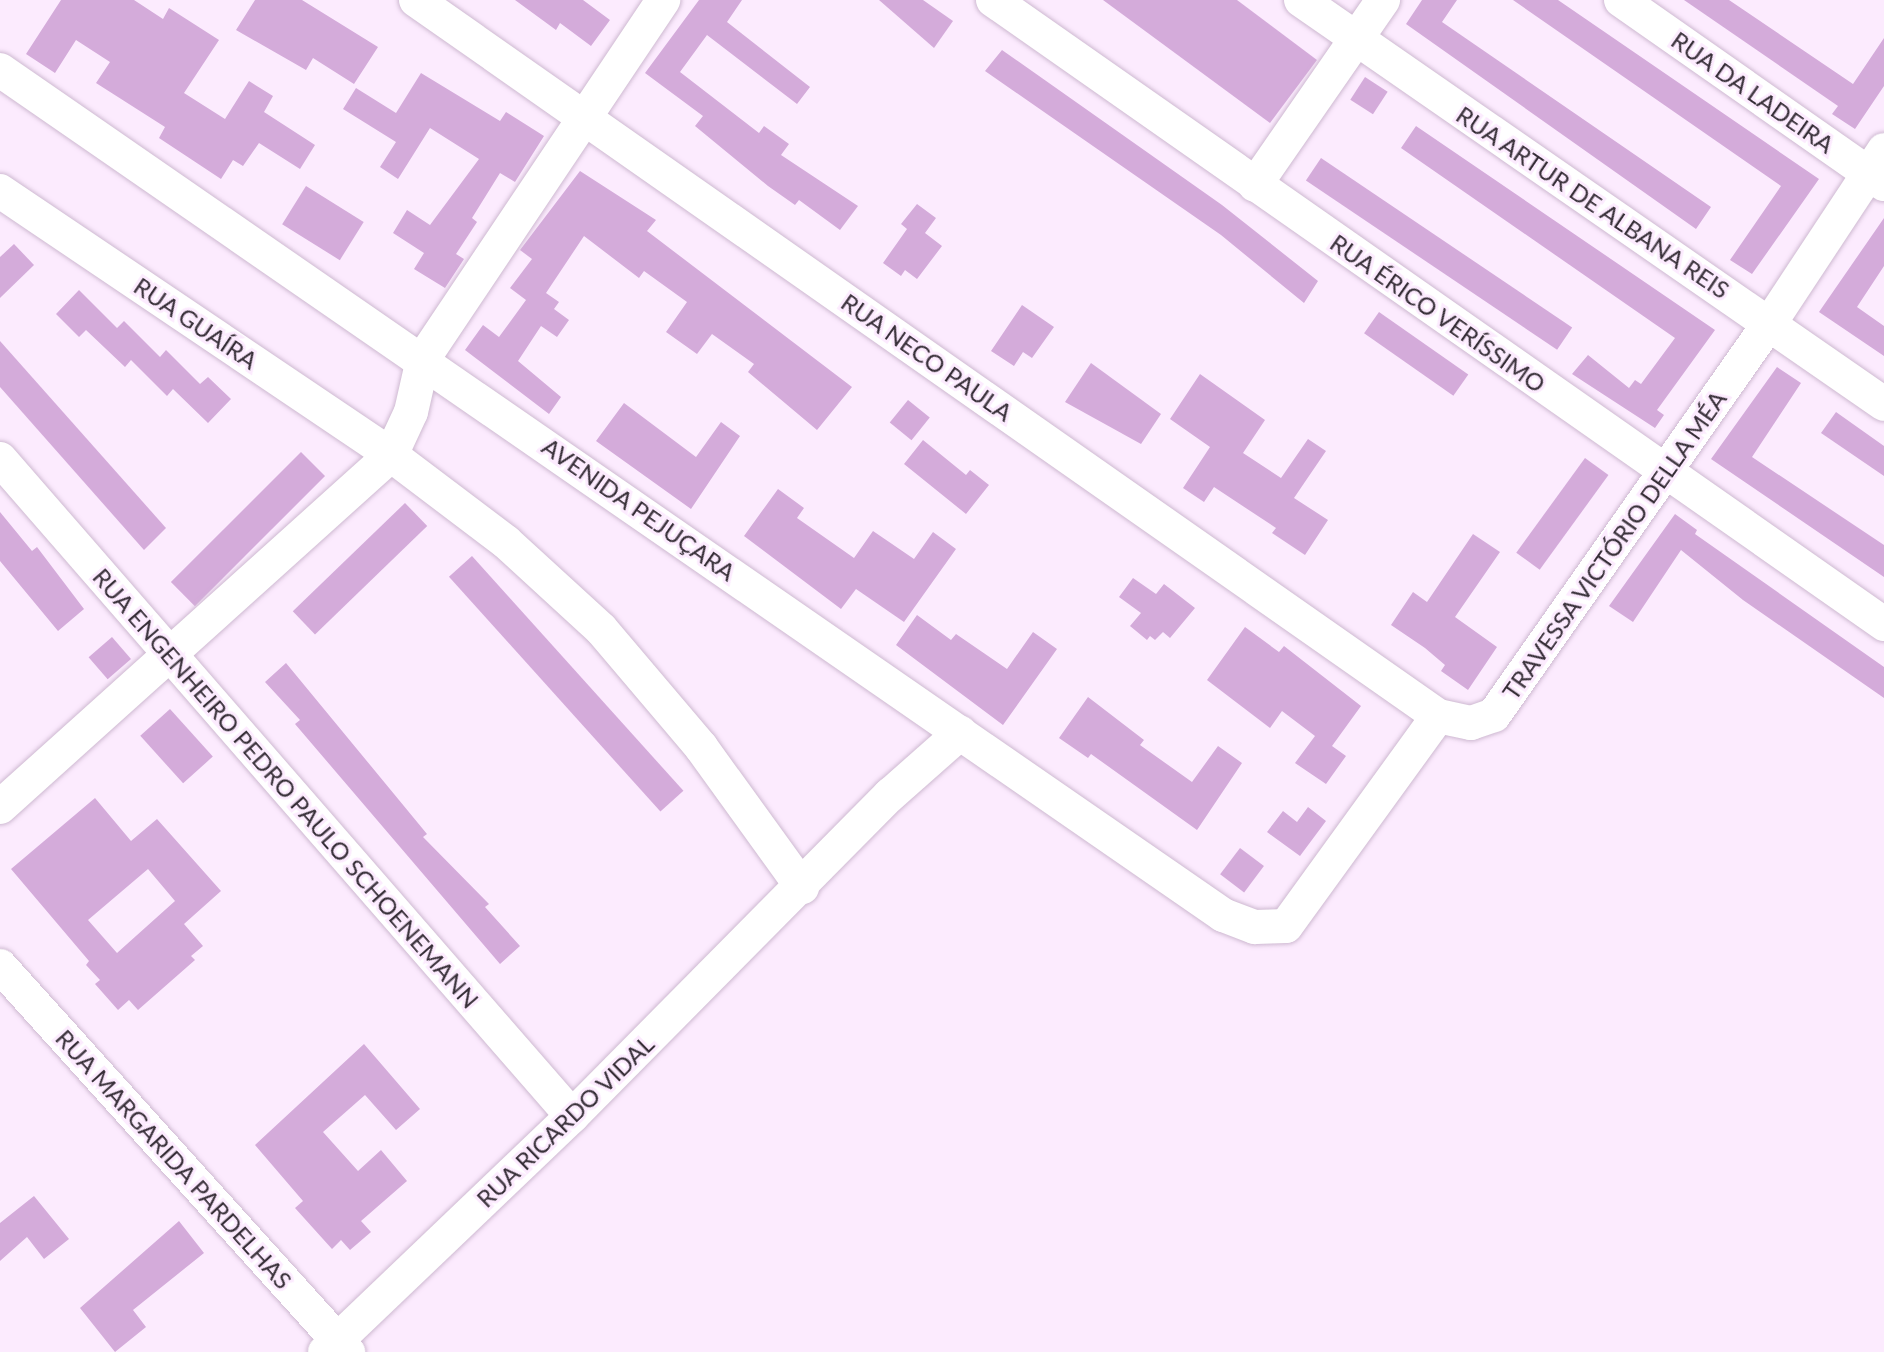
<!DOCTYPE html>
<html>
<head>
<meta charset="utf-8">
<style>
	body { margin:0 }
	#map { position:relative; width:1884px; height:1352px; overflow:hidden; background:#fcebfe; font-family:Lato,sans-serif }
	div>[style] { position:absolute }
	.building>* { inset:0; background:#d4abda; transform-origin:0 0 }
	.roads { filter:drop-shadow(0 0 2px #ceb9d1) drop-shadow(0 0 2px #ceb9d1) }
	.minor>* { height:34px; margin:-17px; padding:0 17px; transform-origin:17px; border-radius:17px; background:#fff }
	span { translate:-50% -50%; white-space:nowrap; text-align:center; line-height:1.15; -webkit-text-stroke:6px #fcebfe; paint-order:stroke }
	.street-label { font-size:24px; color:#362e37 }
</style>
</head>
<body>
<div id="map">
	<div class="building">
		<i style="clip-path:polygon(61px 0,134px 0,163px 19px,169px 8px,219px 40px,184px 93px,225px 119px,249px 81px,273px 96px,264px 112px,315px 145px,300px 169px,259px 143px,243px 166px,233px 160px,221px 179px,159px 138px,165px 127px,96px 83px,110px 62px,76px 40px,55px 73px,26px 54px)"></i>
		<i style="clip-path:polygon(255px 0,302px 0,378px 47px,354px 84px,313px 58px,306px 70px,236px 30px)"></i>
		<i style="clip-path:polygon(515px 0,583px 0,610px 20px,591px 46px,560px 23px,556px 30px)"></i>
		<i style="clip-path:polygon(699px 0,742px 0,727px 22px,810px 87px,797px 104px,707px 35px,680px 72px,759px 133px,764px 126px,789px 144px,781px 155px,858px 206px,840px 230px,799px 200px,795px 205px,768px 186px,695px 126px,703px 116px,645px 73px)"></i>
		<i style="clip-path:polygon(879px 0,923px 0,953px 21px,934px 48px)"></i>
		<i style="clip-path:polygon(1103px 0,1237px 0,1317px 60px,1270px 123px)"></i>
		<i style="clip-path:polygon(1422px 0,1457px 0,1442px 22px,1711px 207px,1696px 229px,1406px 24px)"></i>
		<i style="clip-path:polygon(1513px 0,1558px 0,1819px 179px,1752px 274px,1730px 260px,1781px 186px)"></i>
		<i style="clip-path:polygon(1684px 0,1729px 0,1853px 84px,1884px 38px,1884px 86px,1855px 129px,1832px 114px,1838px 106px)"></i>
		<i style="clip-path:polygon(1002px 50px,1222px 205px,1318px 281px,1304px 303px,1221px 235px,985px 71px)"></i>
		<i style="clip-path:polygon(421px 73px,500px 121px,506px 112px,544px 136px,515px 182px,500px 173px,472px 218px,477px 222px,456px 254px,464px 259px,445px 288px,414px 269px,424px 253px,393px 233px,407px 210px,430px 225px,479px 159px,430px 128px,398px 179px,380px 167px,396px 142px,343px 109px,356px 88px,396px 113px)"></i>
		<i style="left:1365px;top:77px;width:27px;height:27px;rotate:33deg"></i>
		<i style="clip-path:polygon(1416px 126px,1715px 330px,1657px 410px,1664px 415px,1655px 428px,1572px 374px,1588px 355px,1629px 388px,1635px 380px,1641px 384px,1675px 338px,1401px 148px)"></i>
		<i style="left:1321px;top:158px;width:303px;height:27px;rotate:34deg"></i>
		<i style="clip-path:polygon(580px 171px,656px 220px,647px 231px,852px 387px,817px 430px,748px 372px,754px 364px,712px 334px,697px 354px,666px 332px,687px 302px,644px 271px,639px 278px,584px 236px,546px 293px,559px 302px,554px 309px,569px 320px,557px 337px,541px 326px,518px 361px,561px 397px,549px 414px,465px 350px,483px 325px,499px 337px,526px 300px,510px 288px,532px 259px,520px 250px)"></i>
		<i style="left:306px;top:186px;width:68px;height:45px;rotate:32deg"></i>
		<i style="clip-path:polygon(917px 204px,936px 218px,925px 233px,942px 246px,917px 279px,905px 270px,901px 276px,883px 263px,907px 229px,901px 224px)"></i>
		<i style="clip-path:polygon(1884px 218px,1884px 266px,1857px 307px,1884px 326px,1884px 356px,1819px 312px)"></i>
		<i style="clip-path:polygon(14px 244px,34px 265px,0 298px,0 257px)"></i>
		<i style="clip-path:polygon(79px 290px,117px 328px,124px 321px,160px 357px,166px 350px,200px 384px,208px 377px,231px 399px,208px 423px,173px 389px,167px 396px,131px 360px,125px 367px,86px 330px,79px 337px,56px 314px)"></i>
		<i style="clip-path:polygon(1022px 305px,1054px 327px,1032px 358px,1023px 352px,1014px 366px,991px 351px)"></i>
		<i style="left:1379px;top:312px;width:109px;height:26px;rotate:35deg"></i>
		<i style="clip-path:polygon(0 341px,166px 528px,144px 550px,0 387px)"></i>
		<i style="clip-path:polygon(1091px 363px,1161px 414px,1141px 444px,1065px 402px)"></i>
		<i style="clip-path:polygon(1777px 367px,1801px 383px,1752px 457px,1884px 545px,1884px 577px,1711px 459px)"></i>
		<i style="clip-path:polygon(1200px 374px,1265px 420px,1243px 453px,1281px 478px,1308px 439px,1326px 451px,1294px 498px,1328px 520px,1305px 555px,1272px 533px,1276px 528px,1214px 487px,1204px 502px,1183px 488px,1210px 447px,1170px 419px)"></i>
		<i style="left:908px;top:400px;width:28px;height:29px;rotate:39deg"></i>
		<i style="clip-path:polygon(624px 403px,696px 457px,721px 422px,740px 436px,691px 509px,596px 441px)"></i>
		<i style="clip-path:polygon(1836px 412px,1884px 446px,1884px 476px,1821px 433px)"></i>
		<i style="clip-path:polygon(923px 440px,966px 475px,970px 470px,989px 485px,966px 514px,904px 464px)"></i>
		<i style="left:301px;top:452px;width:34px;height:184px;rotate:45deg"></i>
		<i style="left:1585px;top:458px;width:29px;height:117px;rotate:36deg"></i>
		<i style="clip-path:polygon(778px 489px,804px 508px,797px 518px,854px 558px,873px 531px,914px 559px,933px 532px,956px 549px,904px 622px,856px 589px,841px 609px,744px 536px)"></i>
		<i style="left:405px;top:503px;width:32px;height:156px;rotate:46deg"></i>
		<i style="clip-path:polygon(0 512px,32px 551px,37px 547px,84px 609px,58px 631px,0 561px)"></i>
		<i style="clip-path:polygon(1675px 514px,1697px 530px,1695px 534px,1884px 667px,1884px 698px,1743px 600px,1681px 550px,1633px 622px,1609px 606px)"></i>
		<i style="clip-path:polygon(1473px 534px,1500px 552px,1455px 617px,1497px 647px,1468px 690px,1441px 671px,1445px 665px,1425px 648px,1391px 625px,1413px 592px,1427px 602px)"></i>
		<i style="left:472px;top:556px;width:316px;height:31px;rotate:48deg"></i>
		<i style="clip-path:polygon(1133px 578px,1156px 594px,1164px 584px,1195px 608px,1170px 638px,1163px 632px,1155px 640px,1150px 636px,1147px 640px,1130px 626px,1141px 613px,1119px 597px)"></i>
		<i style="clip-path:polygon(917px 615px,951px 640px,956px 634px,1007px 669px,1033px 632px,1057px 649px,1003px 725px,896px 645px)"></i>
		<i style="clip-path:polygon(1245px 627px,1279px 652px,1284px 646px,1361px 706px,1332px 746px,1346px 756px,1326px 784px,1295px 763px,1315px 736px,1282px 711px,1270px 728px,1207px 680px)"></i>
		<i style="left:112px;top:637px;width:29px;height:31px;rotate:49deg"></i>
		<i style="clip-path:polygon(286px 663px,427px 834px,423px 837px,489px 904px,485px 907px,520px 946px,500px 964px,295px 724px,300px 720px,265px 682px)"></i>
		<i style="clip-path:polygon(1088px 697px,1144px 740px,1140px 745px,1192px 782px,1218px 746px,1242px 763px,1197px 830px,1091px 754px,1088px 758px,1059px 738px)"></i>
		<i style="left:170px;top:709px;width:64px;height:40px;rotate:48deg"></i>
		<i style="clip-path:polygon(evenodd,95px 798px,131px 841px,157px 819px,221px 891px,184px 924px,203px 946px,191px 956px,195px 960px,138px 1010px,129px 1000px,118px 1010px,95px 984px,100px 980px,86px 965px,89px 961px,11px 869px,95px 798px,148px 869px,175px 901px,117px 953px,88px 920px,148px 869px)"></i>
		<i style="clip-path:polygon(1308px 807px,1326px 821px,1300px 856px,1267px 832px,1283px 811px,1297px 822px)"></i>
		<i style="left:1240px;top:848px;width:30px;height:33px;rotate:37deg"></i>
		<i style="clip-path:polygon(364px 1044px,420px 1109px,396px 1130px,365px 1095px,323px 1132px,358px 1171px,381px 1150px,407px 1181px,361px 1221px,371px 1232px,350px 1250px,341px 1240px,332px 1249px,295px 1208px,303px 1201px,255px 1145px)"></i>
		<i style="clip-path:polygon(34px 1196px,69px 1239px,44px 1259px,27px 1237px,0 1261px,0 1223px)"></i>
		<i style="clip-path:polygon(179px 1221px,204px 1253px,133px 1310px,146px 1327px,115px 1352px,80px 1308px)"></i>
	</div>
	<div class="roads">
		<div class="minor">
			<i style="left:416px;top:0;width:1248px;rotate:35.01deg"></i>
			<i style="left:993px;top:0;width:1088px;rotate:35deg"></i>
			<i style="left:1301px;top:0;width:709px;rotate:34.72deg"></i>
			<i style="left:1621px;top:0;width:321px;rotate:35deg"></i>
			<i style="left:0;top:70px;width:1487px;rotate:34.64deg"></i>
			<i style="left:1223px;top:915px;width:34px;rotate:21deg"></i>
			<i style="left:1255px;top:927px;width:31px;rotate:-2deg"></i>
			<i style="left:1286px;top:926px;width:259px;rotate:-54.1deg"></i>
			<i style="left:1438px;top:716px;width:34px;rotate:12deg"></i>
			<i style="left:1471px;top:723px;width:24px;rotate:-19deg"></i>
			<i style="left:1494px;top:715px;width:479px;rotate:-54.9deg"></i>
			<i style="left:1770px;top:323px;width:207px;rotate:-56.6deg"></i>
			<i style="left:1255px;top:185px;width:225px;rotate:-55.3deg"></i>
			<i style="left:0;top:191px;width:472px;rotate:34deg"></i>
			<i style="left:391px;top:455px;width:144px;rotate:37.1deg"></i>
			<i style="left:506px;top:542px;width:129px;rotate:42.5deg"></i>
			<i style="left:601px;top:629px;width:155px;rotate:49.7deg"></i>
			<i style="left:701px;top:747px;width:173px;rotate:54.2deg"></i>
			<i style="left:0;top:459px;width:871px;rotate:48.96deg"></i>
			<i style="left:0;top:807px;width:526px;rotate:-42deg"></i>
			<i style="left:391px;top:455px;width:47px;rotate:-65.1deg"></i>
			<i style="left:411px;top:412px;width:54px;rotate:-77.2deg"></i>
			<i style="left:423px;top:359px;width:432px;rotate:-56.2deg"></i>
			<i style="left:0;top:966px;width:520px;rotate:47.96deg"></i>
			<i style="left:325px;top:1352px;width:342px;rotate:-43.7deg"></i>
			<i style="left:572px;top:1116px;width:452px;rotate:-45.3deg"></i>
			<i style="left:890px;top:795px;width:94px;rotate:-41.5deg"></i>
		</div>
	</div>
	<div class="street-label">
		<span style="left:1753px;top:92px;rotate:35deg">RUA DA LADEIRA</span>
		<span style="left:1593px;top:202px;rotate:34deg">RUA ARTUR DE ALBANA REIS</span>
		<span style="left:1438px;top:313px;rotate:35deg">RUA ÉRICO VERÍSSIMO</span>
		<span style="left:196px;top:323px;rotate:34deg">RUA GUAÍRA</span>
		<span style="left:927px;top:357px;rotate:35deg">RUA NECO PAULA</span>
		<span style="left:639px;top:509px;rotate:35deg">AVENIDA PEJUÇARA</span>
		<span style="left:1614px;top:545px;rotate:-55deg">TRAVESSA VICTÓRIO DELLA MÉA</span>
		<span style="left:286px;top:788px;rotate:49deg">RUA ENGENHEIRO PEDRO PAULO SCHOENEMANN</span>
		<span style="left:565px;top:1121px;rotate:-44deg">RUA RICARDO VIDAL</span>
		<span style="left:174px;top:1159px;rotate:48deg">RUA MARGARIDA PARDELHAS</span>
	</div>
</div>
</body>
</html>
